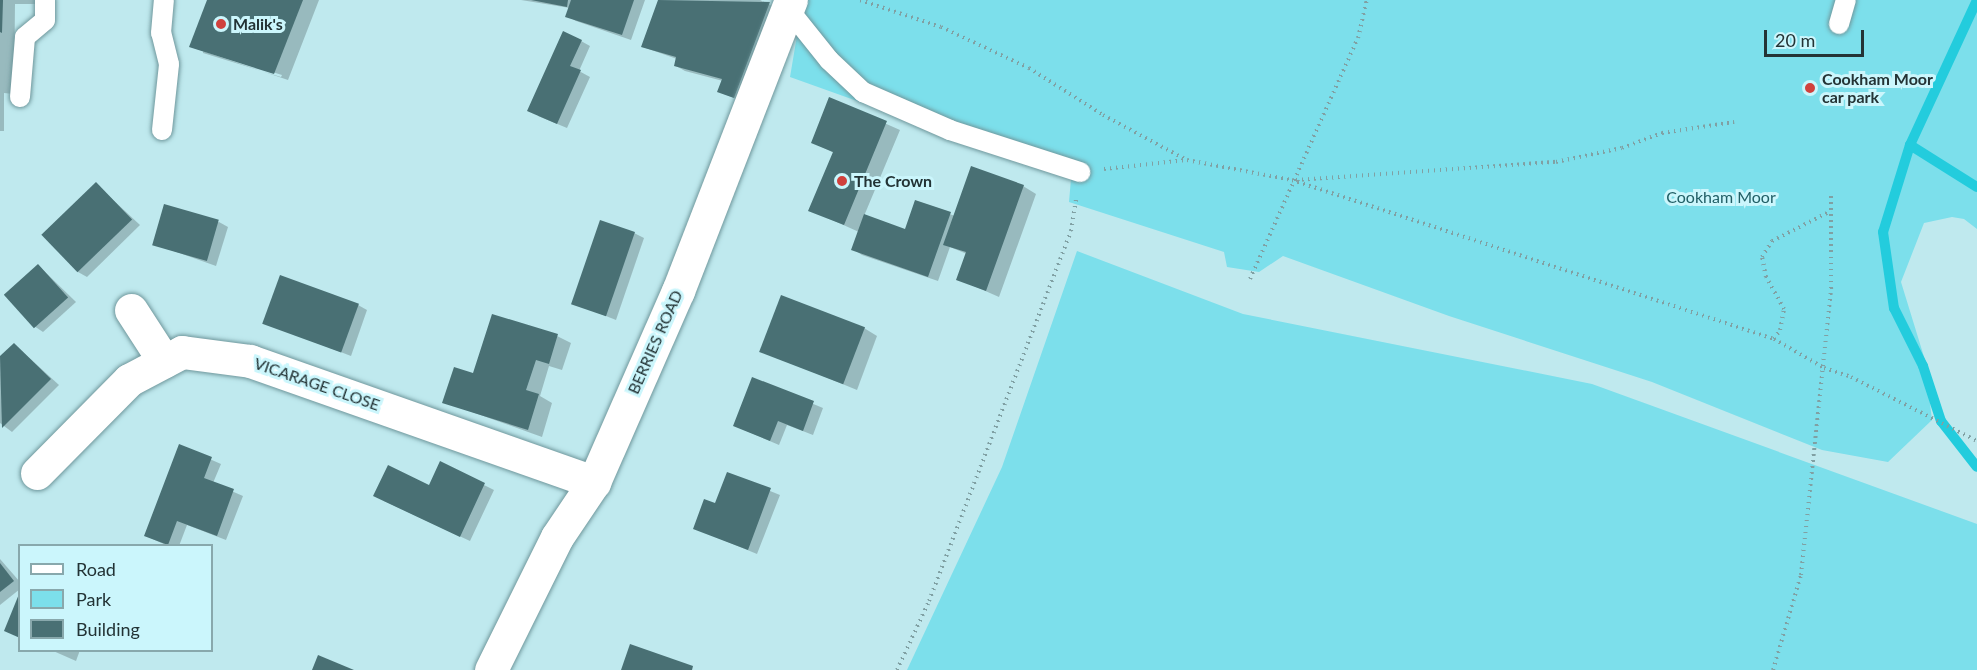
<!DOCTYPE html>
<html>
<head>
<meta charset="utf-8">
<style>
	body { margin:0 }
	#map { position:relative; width:1977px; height:670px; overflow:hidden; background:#bfe9ee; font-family:Lato,sans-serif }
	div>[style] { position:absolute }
	.green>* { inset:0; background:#7cdfeb }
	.shadow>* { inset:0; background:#0003 }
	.stream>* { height:10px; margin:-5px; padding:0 5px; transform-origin:5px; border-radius:5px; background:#23ccdd }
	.building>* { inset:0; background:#497074; transform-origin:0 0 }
	.path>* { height:4px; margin-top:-2px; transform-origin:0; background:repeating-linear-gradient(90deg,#80a0a3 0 1.5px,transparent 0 6px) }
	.roads { filter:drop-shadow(0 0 2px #6f979c) drop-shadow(0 0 2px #6f979c) }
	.lane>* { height:20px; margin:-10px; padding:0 10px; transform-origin:10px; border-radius:10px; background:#fff }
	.street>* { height:33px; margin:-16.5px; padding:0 16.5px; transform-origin:16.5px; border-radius:16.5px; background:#fff }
	.dots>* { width:16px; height:16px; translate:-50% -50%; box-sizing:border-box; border:3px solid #cbf6fc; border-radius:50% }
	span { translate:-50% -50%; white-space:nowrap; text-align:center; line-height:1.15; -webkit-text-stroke:6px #cbf6fc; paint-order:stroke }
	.poi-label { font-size:16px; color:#233335; font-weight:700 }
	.left { translate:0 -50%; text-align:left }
	.park-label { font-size:16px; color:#215f66 }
	.street-label { font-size:16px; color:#233335 }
	.legend { position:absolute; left:18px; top:544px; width:195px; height:108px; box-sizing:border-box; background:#cbf6fc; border:2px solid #88a8ac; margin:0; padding:8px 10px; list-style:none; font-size:18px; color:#233335 }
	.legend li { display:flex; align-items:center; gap:12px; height:30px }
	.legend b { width:30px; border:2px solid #88a8ac }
	.scale { position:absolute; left:1764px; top:30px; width:100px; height:27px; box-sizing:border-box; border:3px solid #233335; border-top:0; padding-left:8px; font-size:18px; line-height:21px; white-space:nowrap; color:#233335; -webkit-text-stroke:4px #cbf6fc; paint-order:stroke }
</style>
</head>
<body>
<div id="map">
	<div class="green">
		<i style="clip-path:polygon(803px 0,1977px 0,1977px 229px,1964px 219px,1952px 217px,1924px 223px,1901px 282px,1925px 360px,1932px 420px,1888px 462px,1822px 450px,1652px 382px,1449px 316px,1283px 256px,1259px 272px,1227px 267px,1224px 252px,1069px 202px,1072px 167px,885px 111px,790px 77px)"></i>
		<i style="clip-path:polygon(1077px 251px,1243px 314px,1592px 384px,1977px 524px,1977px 670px,907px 670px,1002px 467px)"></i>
	</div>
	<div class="shadow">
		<i style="clip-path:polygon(0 0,40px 0,40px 4px,15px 4px,14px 94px,4px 93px,4px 131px,0 131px)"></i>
		<i style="clip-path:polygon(evenodd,208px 0,319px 0,288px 80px,191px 47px,208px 0,203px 50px,282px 75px,281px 77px,203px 53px,203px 50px)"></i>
		<i style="clip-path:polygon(521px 0,645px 0,631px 40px,576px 21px,567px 16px,570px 8px)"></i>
		<i style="clip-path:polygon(660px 0,760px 0,779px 9px,744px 102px,719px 92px,723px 81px,685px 71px,676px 66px,677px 59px,643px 47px)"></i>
		<i style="clip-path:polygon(581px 41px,590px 46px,579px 71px,590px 77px,567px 128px,538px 116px)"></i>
		<i style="clip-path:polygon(830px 99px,900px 130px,864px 216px,906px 231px,916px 202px,955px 216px,1023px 186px,1036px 194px,999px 297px,958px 279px,967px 254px,950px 247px,938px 281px,862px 255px,853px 249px,859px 232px,810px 210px,834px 153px,812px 142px)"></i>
		<i style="clip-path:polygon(96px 184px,140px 225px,87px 277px,78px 272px)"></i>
		<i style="clip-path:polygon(219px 222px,228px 227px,216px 266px,154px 244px)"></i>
		<i style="clip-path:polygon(634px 233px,644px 238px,616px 320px,573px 303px)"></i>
		<i style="clip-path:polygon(39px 266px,76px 302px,43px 332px,34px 326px)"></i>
		<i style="clip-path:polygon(358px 305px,367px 310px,351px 356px,265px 323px)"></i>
		<i style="clip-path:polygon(864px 328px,877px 336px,857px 390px,762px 351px)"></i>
		<i style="clip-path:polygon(557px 336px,571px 343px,562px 370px,549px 366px,540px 396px,552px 403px,542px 437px,444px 402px,474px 375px)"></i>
		<i style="clip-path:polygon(14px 344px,59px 385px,12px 432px,0 423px,0 358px)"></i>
		<i style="clip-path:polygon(753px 379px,823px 408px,813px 435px,787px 425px,779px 445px,735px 426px)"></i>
		<i style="clip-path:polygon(180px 446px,221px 464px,213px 483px,243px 496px,226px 540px,187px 525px,179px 546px,168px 546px,146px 536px)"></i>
		<i style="clip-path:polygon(440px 463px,494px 490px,470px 541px,384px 501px,429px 487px)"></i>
		<i style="clip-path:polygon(728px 474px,780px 495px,757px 554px,694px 528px,716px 505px)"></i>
		<i style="clip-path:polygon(0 559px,20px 582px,20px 589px,0 605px)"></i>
		<i style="clip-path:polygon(51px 650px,80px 650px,76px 661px)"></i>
	</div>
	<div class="stream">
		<i style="left:1977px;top:0;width:160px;rotate:114.8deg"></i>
		<i style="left:1910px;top:145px;width:91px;rotate:107.2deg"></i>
		<i style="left:1883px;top:232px;width:77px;rotate:81.8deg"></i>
		<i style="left:1894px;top:308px;width:65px;rotate:63.4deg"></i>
		<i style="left:1923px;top:366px;width:58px;rotate:71.9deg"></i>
		<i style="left:1941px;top:421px;width:58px;rotate:52deg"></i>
		<i style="left:1910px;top:145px;width:79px;rotate:32.1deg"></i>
	</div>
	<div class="building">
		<i style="clip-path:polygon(0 0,3px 0,2px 33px,0 32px)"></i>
		<i style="clip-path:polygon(207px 0,303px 0,274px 74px,189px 47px)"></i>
		<i style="clip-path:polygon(531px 0,568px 0,567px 7px)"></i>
		<i style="clip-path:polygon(571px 0,634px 0,622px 35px,565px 17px)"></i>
		<i style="clip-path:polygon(658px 0,770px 2px,734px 98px,717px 92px,722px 79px,674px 66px,676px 57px,641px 47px)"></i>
		<i style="clip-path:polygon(563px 31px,582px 40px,570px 66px,581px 70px,557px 124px,527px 111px)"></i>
		<i style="clip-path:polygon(829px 97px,887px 121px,844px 225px,808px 211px,833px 152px,811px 143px)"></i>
		<i style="clip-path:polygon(971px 166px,1024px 185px,986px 291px,956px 280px,966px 252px,943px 245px)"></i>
		<i style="left:96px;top:182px;width:52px;height:76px;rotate:46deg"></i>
		<i style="clip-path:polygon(915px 200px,951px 212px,928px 277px,851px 250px,864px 214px,905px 229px)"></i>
		<i style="left:164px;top:204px;width:57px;height:43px;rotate:16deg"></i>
		<i style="left:600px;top:220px;width:37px;height:89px;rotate:19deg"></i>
		<i style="left:38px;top:264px;width:45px;height:46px;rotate:48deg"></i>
		<i style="left:280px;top:275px;width:84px;height:52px;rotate:20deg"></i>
		<i style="left:781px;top:295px;width:90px;height:61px;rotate:21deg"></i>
		<i style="clip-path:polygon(492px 314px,558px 334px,549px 364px,536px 360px,526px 390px,539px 394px,528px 430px,442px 403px,454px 367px,473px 373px)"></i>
		<i style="clip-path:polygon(14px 343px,51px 379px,2px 428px,0 356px)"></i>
		<i style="clip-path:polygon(752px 377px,814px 401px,803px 431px,778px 421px,770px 441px,733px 426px)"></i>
		<i style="clip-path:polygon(179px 444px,212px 457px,204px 478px,234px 489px,217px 536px,177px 521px,168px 545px,144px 536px)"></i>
		<i style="clip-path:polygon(440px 461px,485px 483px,460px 537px,373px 496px,388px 465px,429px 485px)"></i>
		<i style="clip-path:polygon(727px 472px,771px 488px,748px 550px,693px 529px,704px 499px,715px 503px)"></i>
		<i style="clip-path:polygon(0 563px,14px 581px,0 592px)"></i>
		<i style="clip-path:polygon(19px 594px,20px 594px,20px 638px,4px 631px)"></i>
		<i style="clip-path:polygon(630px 644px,693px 666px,692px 670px,621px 670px)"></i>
		<i style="clip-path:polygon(318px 655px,354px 670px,312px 670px)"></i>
	</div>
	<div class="path">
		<i style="left:860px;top:0;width:85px;rotate:18.4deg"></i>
		<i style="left:941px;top:27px;width:97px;rotate:25deg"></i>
		<i style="left:1029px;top:68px;width:88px;rotate:32.4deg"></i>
		<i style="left:1103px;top:115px;width:95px;rotate:28.2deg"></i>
		<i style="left:1104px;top:169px;width:83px;rotate:-6.2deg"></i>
		<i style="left:1187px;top:160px;width:107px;rotate:10.8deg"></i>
		<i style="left:1292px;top:180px;width:508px;rotate:18.26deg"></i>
		<i style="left:1774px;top:339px;width:58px;rotate:30.1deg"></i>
		<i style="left:1824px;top:368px;width:28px;rotate:18deg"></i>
		<i style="left:1851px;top:377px;width:141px;rotate:26.9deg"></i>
		<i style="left:1296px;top:180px;width:261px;rotate:-4deg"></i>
		<i style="left:1556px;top:162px;width:67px;rotate:-12deg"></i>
		<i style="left:1622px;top:148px;width:43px;rotate:-20.6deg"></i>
		<i style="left:1662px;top:133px;width:73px;rotate:-8.7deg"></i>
		<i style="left:1250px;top:279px;width:264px;rotate:-65.9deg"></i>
		<i style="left:1358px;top:38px;width:39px;rotate:-77deg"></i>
		<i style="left:1774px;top:339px;width:11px;rotate:-56deg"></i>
		<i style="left:1780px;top:330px;width:21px;rotate:-79deg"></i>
		<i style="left:1784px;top:309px;width:37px;rotate:-119deg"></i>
		<i style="left:1766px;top:277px;width:20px;rotate:-101deg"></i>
		<i style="left:1762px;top:257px;width:19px;rotate:-58deg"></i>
		<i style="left:1772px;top:241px;width:66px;rotate:-27deg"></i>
		<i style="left:897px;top:670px;width:76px;rotate:-65.1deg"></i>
		<i style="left:929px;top:601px;width:396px;rotate:-69deg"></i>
		<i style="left:1071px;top:231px;width:33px;rotate:-81deg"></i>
		<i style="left:1773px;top:670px;width:99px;rotate:-73.6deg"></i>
		<i style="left:1801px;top:575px;width:289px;rotate:-84deg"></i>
		<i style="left:1831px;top:288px;width:95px;rotate:-90deg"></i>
	</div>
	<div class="roads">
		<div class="lane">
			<i style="left:789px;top:10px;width:64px;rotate:51.3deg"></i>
			<i style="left:829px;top:60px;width:47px;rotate:43.3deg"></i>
			<i style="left:863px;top:92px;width:95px;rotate:23.6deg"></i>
			<i style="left:950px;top:130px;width:137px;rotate:17.9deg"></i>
			<i style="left:1839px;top:24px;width:25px;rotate:-74deg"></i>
			<i style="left:20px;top:97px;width:60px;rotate:-85.2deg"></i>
			<i style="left:25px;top:37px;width:26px;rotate:-40deg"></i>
			<i style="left:45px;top:20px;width:20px;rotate:-90deg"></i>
			<i style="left:162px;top:130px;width:66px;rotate:-83.9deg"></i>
			<i style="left:169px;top:64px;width:32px;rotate:-104deg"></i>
			<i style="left:161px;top:33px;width:33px;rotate:-85deg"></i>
		</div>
		<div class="street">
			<i style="left:131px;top:310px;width:61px;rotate:57.1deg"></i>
			<i style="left:37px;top:473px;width:131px;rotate:-45.3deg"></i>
			<i style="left:129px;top:380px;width:60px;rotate:-27.8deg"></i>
			<i style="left:182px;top:352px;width:69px;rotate:7.5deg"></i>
			<i style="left:250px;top:361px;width:365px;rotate:19.4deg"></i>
			<i style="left:491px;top:670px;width:148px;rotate:-63.6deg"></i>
			<i style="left:557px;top:537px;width:66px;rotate:-56.1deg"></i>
			<i style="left:594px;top:482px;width:209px;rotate:-66.3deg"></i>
			<i style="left:678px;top:291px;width:312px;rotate:-68.8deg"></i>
		</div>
	</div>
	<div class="dots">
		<i style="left:221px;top:24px;background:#d0413d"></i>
		<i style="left:1810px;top:88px;background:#d0413d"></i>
		<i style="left:842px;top:181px;background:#d0413d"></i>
	</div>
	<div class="poi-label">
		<span class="left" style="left:233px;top:24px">Malik's</span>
		<span class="left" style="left:1822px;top:88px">Cookham Moor<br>car park</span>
		<span class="left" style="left:854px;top:181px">The Crown</span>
	</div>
	<div class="park-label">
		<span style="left:1721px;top:197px">Cookham Moor</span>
	</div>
	<div class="street-label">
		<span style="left:655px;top:342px;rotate:-66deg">BERRIES ROAD</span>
		<span style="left:317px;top:384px;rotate:19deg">VICARAGE CLOSE</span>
	</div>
	<ul class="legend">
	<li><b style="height:8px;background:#fff"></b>Road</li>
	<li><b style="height:16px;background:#7cdfeb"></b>Park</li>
	<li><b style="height:16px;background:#497074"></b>Building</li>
	</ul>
	<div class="scale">20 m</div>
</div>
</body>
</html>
